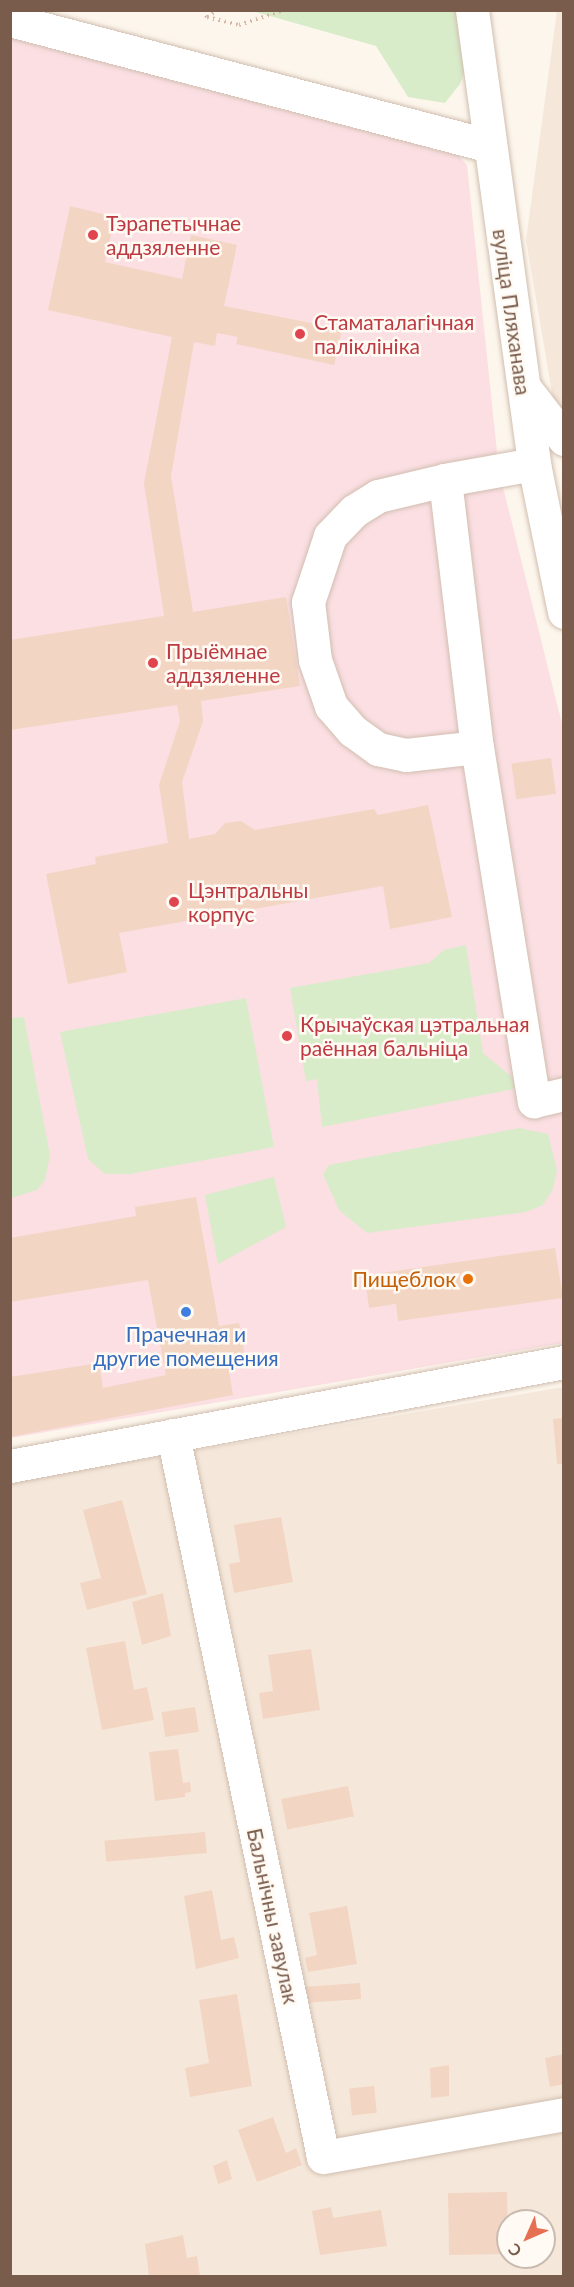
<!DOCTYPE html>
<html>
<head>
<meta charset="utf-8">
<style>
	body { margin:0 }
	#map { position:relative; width:574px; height:2287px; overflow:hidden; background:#fdf6ec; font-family:Lato,sans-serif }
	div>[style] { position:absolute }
	.residential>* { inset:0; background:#f5e8da }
	.medical>* { inset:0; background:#fbdfe3 }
	.green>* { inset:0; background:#d8ecc9 }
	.building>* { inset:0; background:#f3d5c3; transform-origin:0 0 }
	.path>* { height:4px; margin-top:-2px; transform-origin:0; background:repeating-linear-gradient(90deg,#d9b8a5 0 1.5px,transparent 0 6px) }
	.roads { filter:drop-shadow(0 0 2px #d1beb0) drop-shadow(0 0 2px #d1beb0) }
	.minor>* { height:33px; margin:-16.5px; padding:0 16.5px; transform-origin:16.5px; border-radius:16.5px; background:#fff }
	.dots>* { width:16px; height:16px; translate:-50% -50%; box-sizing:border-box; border:3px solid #fffaf3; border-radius:50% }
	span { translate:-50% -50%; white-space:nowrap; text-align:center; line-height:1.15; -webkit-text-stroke:5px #fffaf3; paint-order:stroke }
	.health-label { font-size:21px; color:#be3a42 }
	.left { translate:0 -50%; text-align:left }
	.street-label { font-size:21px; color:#7a5c4d }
	.food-label { font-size:21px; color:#c56008 }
	.right { translate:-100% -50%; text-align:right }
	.shop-label { font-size:21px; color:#366cbe }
	.frame { position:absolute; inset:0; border:12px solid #7a5c4d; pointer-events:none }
	.north { position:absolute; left:496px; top:2209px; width:60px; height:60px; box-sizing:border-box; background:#fffaf3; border:2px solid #cabbb1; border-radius:50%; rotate:225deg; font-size:16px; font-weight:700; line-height:24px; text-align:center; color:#7a5c4d }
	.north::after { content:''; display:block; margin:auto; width:21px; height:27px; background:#e76f51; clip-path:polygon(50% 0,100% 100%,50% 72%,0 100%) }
</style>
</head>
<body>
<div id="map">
	<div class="residential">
		<i style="clip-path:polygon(557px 11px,563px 11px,563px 458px,526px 240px)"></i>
		<i style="clip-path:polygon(evenodd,563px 1387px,563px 2276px,11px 2276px,10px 1482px,563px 1387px,508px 2221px,544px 2221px,544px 2257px,508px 2257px,508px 2221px)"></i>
	</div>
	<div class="medical">
		<i style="clip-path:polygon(10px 34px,454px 151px,467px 165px,499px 471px,563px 728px,563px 1343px,11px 1438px)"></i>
	</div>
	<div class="green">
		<i style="clip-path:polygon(249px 10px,457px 11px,465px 71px,460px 84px,445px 103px,408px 97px,376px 46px)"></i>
		<i style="clip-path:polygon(466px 945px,483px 1053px,524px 1087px,322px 1127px,317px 1079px,306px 1081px,290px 988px,429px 963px,444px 950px)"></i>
		<i style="clip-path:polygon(246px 998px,274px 1147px,130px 1174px,105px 1174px,88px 1159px,60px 1032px)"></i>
		<i style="clip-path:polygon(24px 1017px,50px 1155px,45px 1180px,37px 1190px,11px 1198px,11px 1018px)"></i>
		<i style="clip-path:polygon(519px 1128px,548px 1134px,557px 1171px,553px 1189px,543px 1205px,526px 1212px,367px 1233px,339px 1210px,323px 1174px,329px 1165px)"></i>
		<i style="clip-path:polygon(274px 1177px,286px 1227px,218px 1264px,205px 1195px)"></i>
	</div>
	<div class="building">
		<i style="clip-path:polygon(70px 206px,115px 217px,105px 262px,182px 279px,191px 235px,237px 245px,224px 306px,342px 329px,334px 365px,236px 344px,238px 337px,217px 333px,215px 346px,194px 342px,171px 476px,193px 612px,286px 597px,300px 686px,201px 701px,203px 721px,182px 782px,189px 839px,215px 834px,225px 823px,241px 821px,255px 830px,374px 809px,378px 815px,428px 805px,452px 917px,390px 929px,383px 886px,119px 933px,127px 972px,68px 984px,46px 874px,96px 864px,95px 857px,168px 843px,159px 785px,180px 721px,177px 705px,10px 730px,10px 640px,164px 616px,144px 483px,172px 337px,48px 310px)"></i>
		<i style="left:551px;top:758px;width:36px;height:40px;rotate:82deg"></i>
		<i style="clip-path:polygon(196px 1197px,219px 1326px,239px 1323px,246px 1362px,228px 1365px,233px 1395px,10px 1437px,10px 1377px,99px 1363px,103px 1388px,166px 1375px,148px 1280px,10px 1302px,10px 1238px,136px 1216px,135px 1207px)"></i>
		<i style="clip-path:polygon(555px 1248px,563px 1298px,398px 1321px,396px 1304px,369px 1308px,366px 1286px,377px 1285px,375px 1274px)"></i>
		<i style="clip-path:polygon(564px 1418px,564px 1464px,557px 1464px,553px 1419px)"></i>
		<i style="clip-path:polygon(122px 1500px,147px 1594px,87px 1610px,80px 1583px,101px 1578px,83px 1510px)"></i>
		<i style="clip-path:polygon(281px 1517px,293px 1582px,234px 1593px,229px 1564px,240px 1562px,234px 1525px)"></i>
		<i style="clip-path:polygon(163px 1593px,171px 1636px,142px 1645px,132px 1602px)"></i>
		<i style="clip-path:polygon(125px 1641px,134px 1690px,147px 1687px,154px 1720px,102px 1730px,86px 1648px)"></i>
		<i style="clip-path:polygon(311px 1649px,320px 1710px,263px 1719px,259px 1693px,273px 1691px,268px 1655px)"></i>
		<i style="left:195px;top:1707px;width:25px;height:34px;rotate:81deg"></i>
		<i style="clip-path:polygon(178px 1749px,183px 1783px,190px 1782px,191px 1792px,185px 1793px,185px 1797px,155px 1801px,149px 1752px)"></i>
		<i style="left:348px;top:1786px;width:31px;height:68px;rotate:79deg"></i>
		<i style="left:205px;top:1832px;width:21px;height:101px;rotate:85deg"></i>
		<i style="clip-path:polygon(212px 1890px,221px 1940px,234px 1937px,239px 1958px,196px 1969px,184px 1896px)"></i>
		<i style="clip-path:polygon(347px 1906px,357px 1964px,308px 1972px,305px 1958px,317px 1955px,309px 1913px)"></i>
		<i style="left:360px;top:1983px;width:16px;height:57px;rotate:86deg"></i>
		<i style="clip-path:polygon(237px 1994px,252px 2086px,190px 2097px,185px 2068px,209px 2063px,199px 2000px)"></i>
		<i style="clip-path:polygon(564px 2054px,564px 2084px,550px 2087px,545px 2058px)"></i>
		<i style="clip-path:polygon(449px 2065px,449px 2096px,431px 2098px,430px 2068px)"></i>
		<i style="left:374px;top:2086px;width:27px;height:25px;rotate:84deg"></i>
		<i style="clip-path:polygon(273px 2117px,286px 2153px,296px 2148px,302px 2165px,257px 2182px,238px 2130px)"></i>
		<i style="clip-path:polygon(227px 2160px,232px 2179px,218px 2184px,213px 2166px)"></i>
		<i style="left:507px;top:2192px;width:62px;height:59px;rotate:89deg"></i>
		<i style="clip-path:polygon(331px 2207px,333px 2218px,381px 2210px,387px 2246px,320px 2255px,312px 2211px)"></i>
		<i style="clip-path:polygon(183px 2235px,187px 2258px,197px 2256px,200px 2276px,149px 2276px,145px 2244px)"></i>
	</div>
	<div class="path">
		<i style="left:204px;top:10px;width:8px;rotate:67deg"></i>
		<i style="left:207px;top:17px;width:13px;rotate:-32deg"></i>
		<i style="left:207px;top:17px;width:33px;rotate:14deg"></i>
		<i style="left:239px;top:25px;width:47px;rotate:-18.4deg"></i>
	</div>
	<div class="roads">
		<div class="minor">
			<i style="left:472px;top:10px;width:458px;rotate:82.2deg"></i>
			<i style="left:534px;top:464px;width:151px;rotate:78.5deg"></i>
			<i style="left:10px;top:20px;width:495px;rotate:14.7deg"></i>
			<i style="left:524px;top:387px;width:66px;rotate:52.4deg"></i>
			<i style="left:534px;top:464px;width:90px;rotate:169.8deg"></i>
			<i style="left:445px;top:480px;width:269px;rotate:83.2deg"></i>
			<i style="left:477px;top:747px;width:359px;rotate:80.9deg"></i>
			<i style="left:534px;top:1101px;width:31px;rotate:-13deg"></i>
			<i style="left:445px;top:480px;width:69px;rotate:166.6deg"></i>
			<i style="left:378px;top:496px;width:28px;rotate:148deg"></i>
			<i style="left:354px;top:511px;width:35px;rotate:134deg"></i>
			<i style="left:330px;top:536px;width:70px;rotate:108.4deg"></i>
			<i style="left:308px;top:602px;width:58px;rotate:83.1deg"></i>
			<i style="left:315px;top:660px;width:49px;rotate:70.8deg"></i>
			<i style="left:331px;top:706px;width:33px;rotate:49deg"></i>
			<i style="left:353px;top:731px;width:31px;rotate:36deg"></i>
			<i style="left:378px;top:749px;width:29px;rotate:12deg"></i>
			<i style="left:406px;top:755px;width:71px;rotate:-6.4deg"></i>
			<i style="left:173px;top:1435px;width:737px;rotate:78.26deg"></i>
			<i style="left:323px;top:2157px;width:245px;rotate:-10.1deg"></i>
			<i style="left:10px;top:1466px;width:564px;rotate:-10.63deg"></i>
		</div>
	</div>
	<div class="dots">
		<i style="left:93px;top:235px;background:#e0444e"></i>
		<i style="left:300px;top:334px;background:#e0444e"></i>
		<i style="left:153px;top:663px;background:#e0444e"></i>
		<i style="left:174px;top:902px;background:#e0444e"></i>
		<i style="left:287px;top:1036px;background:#e0444e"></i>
		<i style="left:468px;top:1279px;background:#e8710a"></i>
		<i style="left:186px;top:1312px;background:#3f7fe0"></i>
	</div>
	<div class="health-label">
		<span class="left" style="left:106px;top:235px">Тэрапетычнае<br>аддзяленне</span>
		<span class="left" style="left:314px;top:334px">Стаматалагічная<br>паліклініка</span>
		<span class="left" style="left:166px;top:663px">Прыёмнае<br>аддзяленне</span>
		<span class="left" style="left:188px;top:902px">Цэнтральны<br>корпус</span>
		<span class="left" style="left:300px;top:1036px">Крычаўская цэтральная<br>раённая бальніца</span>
	</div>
	<div class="street-label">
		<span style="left:512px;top:312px;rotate:82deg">вуліца Пляханава</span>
		<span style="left:273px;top:1916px;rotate:78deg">Бальнічны завулак</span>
	</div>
	<div class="food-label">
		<span class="right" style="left:456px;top:1279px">Пищеблок</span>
	</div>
	<div class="shop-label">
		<span style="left:186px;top:1346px">Прачечная и<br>другие помещения</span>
	</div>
	<div class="frame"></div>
	<div class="north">С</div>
</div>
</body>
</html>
